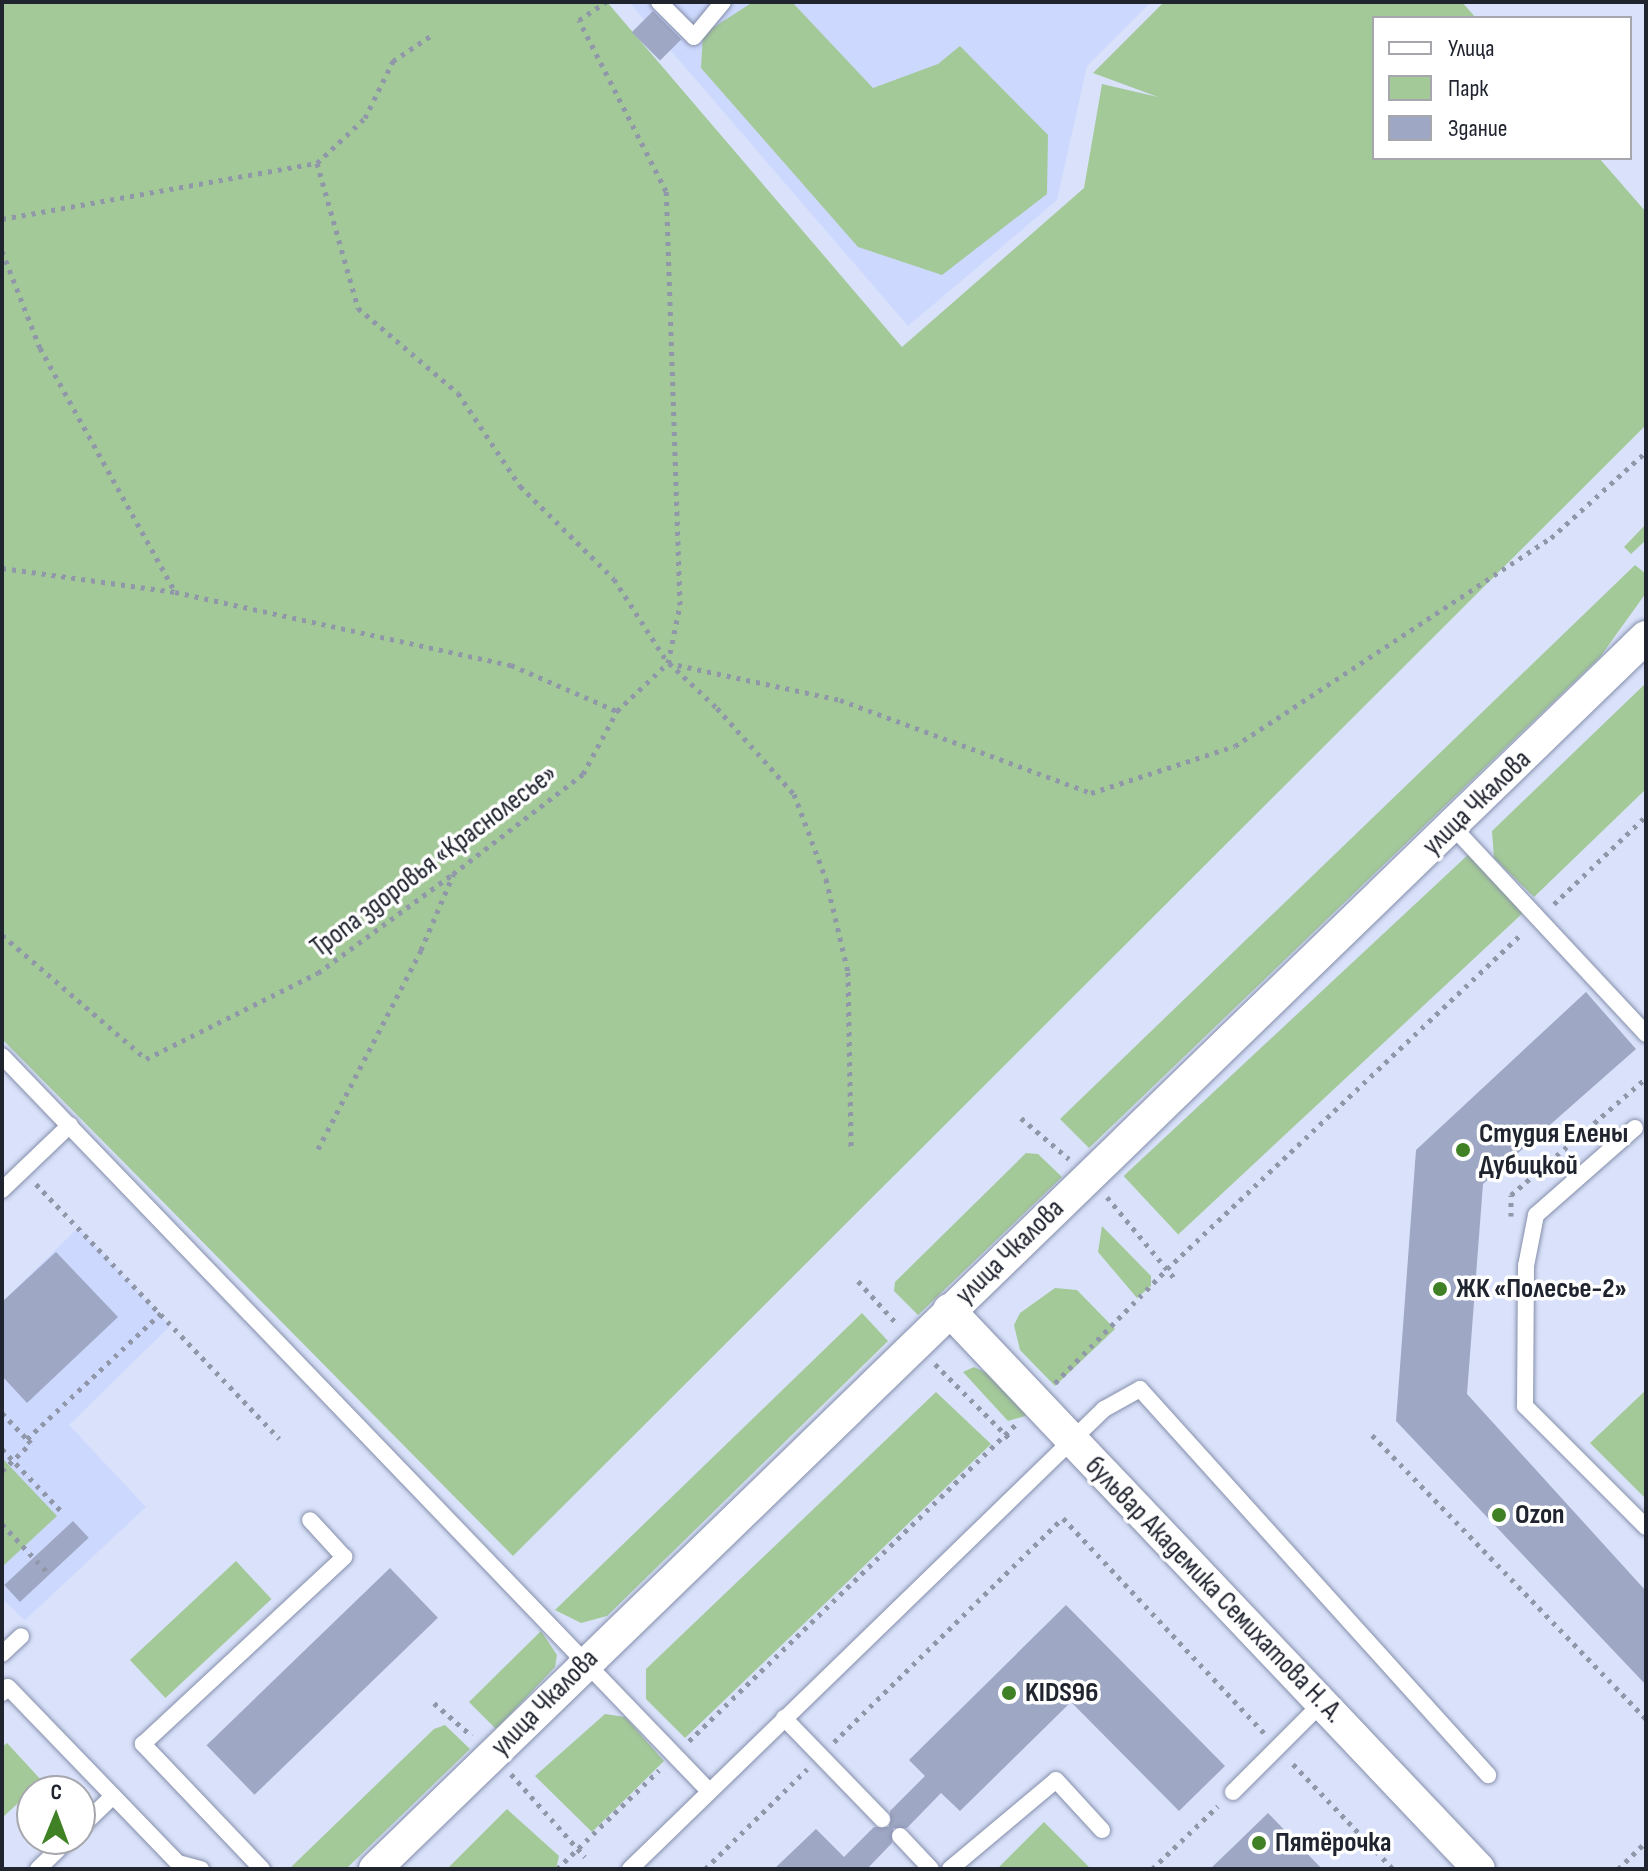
<!DOCTYPE html>
<html>
<head>
<meta charset="utf-8">
<style>
	body { margin:0 }
	#map { position:relative; width:1648px; height:1871px; overflow:hidden; background:#d9e2fa; font-family:"Sofia Sans Condensed",sans-serif }
	div>[style] { position:absolute }
	.built>* { inset:0; background:#ccd8fd }
	.green>* { inset:0; background:#a4c998; transform-origin:0 0 }
	.building>* { inset:0; background:#9ea7c4; transform-origin:0 0 }
	.path>* { height:5px; margin-top:-2.5px; transform-origin:0; background:repeating-linear-gradient(90deg,#9097a9 0 4px,transparent 0 10px) }
	.roads { filter:drop-shadow(0 0 2px #858eaa) drop-shadow(0 0 2px #858eaa) }
	.service>* { height:16px; margin:-8px; padding:0 8px; transform-origin:8px; border-radius:8px; background:#fff }
	.minor>* { height:32px; margin:-16px; padding:0 16px; transform-origin:16px; border-radius:16px; background:#fff }
	.dots>* { width:22px; height:22px; translate:-50% -50%; box-sizing:border-box; border:4px solid #fff; border-radius:50% }
	span { translate:-50% -50%; white-space:nowrap; text-align:center; line-height:1.15; -webkit-text-stroke:7px #fff; paint-order:stroke }
	.street-label { font-size:28px; color:#20242f }
	.poi-label { font-size:28px; color:#20242f; font-weight:700 }
	.left { translate:0 -50%; text-align:left }
	.frame { position:absolute; inset:0; border:4px solid #20242f; pointer-events:none }
	.legend { position:absolute; left:1372px; top:16px; width:260px; height:144px; box-sizing:border-box; background:#fff; border:2px solid #a6a7ac; margin:0; padding:10px 14px; list-style:none; font-size:24px; color:#20242f }
	.legend li { display:flex; align-items:center; gap:16px; height:40px }
	.legend b { width:40px; border:2px solid #a6a7ac }
	.north { position:absolute; left:16px; top:1775px; width:80px; height:80px; box-sizing:border-box; background:#fff; border:2px solid #a6a7ac; border-radius:50%; rotate:1deg; font-size:22px; font-weight:700; line-height:32px; text-align:center; color:#20242f }
	.north::after { content:''; display:block; margin:auto; width:28px; height:36px; background:#3f8124; clip-path:polygon(50% 0,100% 100%,50% 72%,0 100%) }
</style>
</head>
<body>
<div id="map">
	<div class="built">
		<i style="clip-path:polygon(629px 2px,1151px 2px,1087px 66px,1057px 200px,908px 326px)"></i>
		<i style="clip-path:polygon(78px 1228px,170px 1326px,69px 1425px,146px 1507px,25px 1620px,2px 1599px,2px 1302px)"></i>
	</div>
	<div class="green">
		<i style="clip-path:polygon(2px 2px,607px 2px,902px 347px,1084px 188px,1102px 84px,1158px 97px,1093px 73px,1164px 2px,1462px 2px,1476px 18px,1374px 18px,1374px 158px,1599px 158px,1646px 212px,1646px 425px,513px 1556px,2px 1039px)"></i>
		<i style="clip-path:polygon(753px 2px,792px 2px,873px 88px,938px 64px,960px 46px,1048px 135px,1047px 194px,942px 275px,858px 247px,701px 68px,703px 34px)"></i>
		<i style="clip-path:polygon(1646px 524px,1646px 540px,1631px 554px,1624px 547px)"></i>
		<i style="clip-path:polygon(1635px 565px,1646px 574px,1646px 593px,1600px 657px,1089px 1148px,1060px 1119px)"></i>
		<i style="clip-path:polygon(1646px 683px,1646px 789px,1534px 897px,1494px 858px,1492px 831px)"></i>
		<i style="left:1471px;top:852px;width:80px;height:475px;rotate:47deg"></i>
		<i style="clip-path:polygon(1026px 1153px,1038px 1154px,1062px 1177px,918px 1315px,894px 1291px,895px 1282px)"></i>
		<i style="clip-path:polygon(1102px 1226px,1151px 1276px,1151px 1286px,1137px 1298px,1098px 1252px)"></i>
		<i style="clip-path:polygon(1055px 1288px,1077px 1290px,1115px 1329px,1055px 1386px,1020px 1350px,1014px 1325px,1020px 1313px)"></i>
		<i style="clip-path:polygon(862px 1313px,888px 1341px,607px 1616px,581px 1623px,555px 1610px)"></i>
		<i style="clip-path:polygon(974px 1367px,991px 1375px,1028px 1410px,1025px 1416px,1008px 1421px,963px 1372px)"></i>
		<i style="clip-path:polygon(1646px 1390px,1646px 1499px,1590px 1443px)"></i>
		<i style="clip-path:polygon(936px 1392px,991px 1444px,685px 1738px,646px 1699px,646px 1669px)"></i>
		<i style="clip-path:polygon(2px 1458px,57px 1516px,2px 1567px)"></i>
		<i style="left:236px;top:1561px;width:52px;height:145px;rotate:47deg"></i>
		<i style="clip-path:polygon(541px 1631px,557px 1655px,555px 1667px,496px 1729px,469px 1702px)"></i>
		<i style="clip-path:polygon(605px 1714px,625px 1717px,664px 1761px,592px 1832px,535px 1776px)"></i>
		<i style="clip-path:polygon(445px 1725px,470px 1749px,346px 1869px,289px 1869px,434px 1729px)"></i>
		<i style="clip-path:polygon(7px 1743px,42px 1781px,2px 1818px,2px 1747px)"></i>
		<i style="clip-path:polygon(507px 1809px,559px 1856px,556px 1869px,447px 1869px)"></i>
		<i style="clip-path:polygon(1044px 1822px,1091px 1869px,997px 1869px)"></i>
	</div>
	<div class="building">
		<i style="left:653px;top:11px;width:40px;height:30px;rotate:45deg"></i>
		<i style="clip-path:polygon(1586px 992px,1636px 1049px,1483px 1184px,1467px 1394px,1646px 1591px,1646px 1685px,1396px 1421px,1416px 1150px)"></i>
		<i style="clip-path:polygon(56px 1252px,118px 1317px,27px 1403px,2px 1376px,2px 1302px)"></i>
		<i style="left:73px;top:1521px;width:23px;height:94px;rotate:47deg"></i>
		<i style="left:390px;top:1568px;width:69px;height:255px;rotate:46deg"></i>
		<i style="clip-path:polygon(1066px 1605px,1225px 1766px,1179px 1811px,1071px 1702px,960px 1811px,941px 1793px,907px 1828px,893px 1828px,892px 1843px,867px 1869px,774px 1869px,816px 1829px,844px 1857px,874px 1827px,889px 1827px,890px 1811px,925px 1776px,909px 1760px)"></i>
		<i style="clip-path:polygon(1268px 1813px,1322px 1869px,1210px 1869px,1233px 1847px)"></i>
	</div>
	<div class="path">
		<i style="left:317px;top:163px;width:151px;rotate:74.2deg"></i>
		<i style="left:358px;top:308px;width:131px;rotate:40.4deg"></i>
		<i style="left:458px;top:393px;width:112px;rotate:56.3deg"></i>
		<i style="left:520px;top:486px;width:132px;rotate:44.7deg"></i>
		<i style="left:614px;top:579px;width:100px;rotate:57.3deg"></i>
		<i style="left:668px;top:663px;width:176px;rotate:12.1deg"></i>
		<i style="left:840px;top:700px;width:268px;rotate:20.3deg"></i>
		<i style="left:1091px;top:793px;width:151px;rotate:-18.1deg"></i>
		<i style="left:1235px;top:746px;width:378px;rotate:-33.4deg"></i>
		<i style="left:1551px;top:538px;width:128px;rotate:-42.2deg"></i>
		<i style="left:2px;top:219px;width:320px;rotate:-10.1deg"></i>
		<i style="left:317px;top:163px;width:66px;rotate:-43.2deg"></i>
		<i style="left:365px;top:118px;width:64px;rotate:-63.8deg"></i>
		<i style="left:393px;top:61px;width:47px;rotate:-33.7deg"></i>
		<i style="left:2px;top:251px;width:104px;rotate:68.6deg"></i>
		<i style="left:40px;top:348px;width:279px;rotate:61deg"></i>
		<i style="left:2px;top:568px;width:175px;rotate:7.9deg"></i>
		<i style="left:175px;top:592px;width:344px;rotate:12.3deg"></i>
		<i style="left:511px;top:665px;width:116px;rotate:23.5deg"></i>
		<i style="left:669px;top:663px;width:66px;rotate:43.2deg"></i>
		<i style="left:717px;top:708px;width:115px;rotate:48.2deg"></i>
		<i style="left:794px;top:794px;width:91px;rotate:69.4deg"></i>
		<i style="left:826px;top:879px;width:96px;rotate:76.7deg"></i>
		<i style="left:848px;top:972px;width:175px;rotate:89deg"></i>
		<i style="left:1554px;top:904px;width:127px;rotate:-43.7deg"></i>
		<i style="left:2px;top:935px;width:190px;rotate:40.7deg"></i>
		<i style="left:146px;top:1059px;width:192px;rotate:-26.6deg"></i>
		<i style="left:318px;top:973px;width:167px;rotate:-36.3deg"></i>
		<i style="left:453px;top:874px;width:164px;rotate:-37.6deg"></i>
		<i style="left:583px;top:774px;width:72px;rotate:-61.6deg"></i>
		<i style="left:617px;top:711px;width:70px;rotate:-43.3deg"></i>
		<i style="left:668px;top:663px;width:59px;rotate:-78.3deg"></i>
		<i style="left:680px;top:605px;width:414px;rotate:-91.9deg"></i>
		<i style="left:666px;top:191px;width:192px;rotate:-117deg"></i>
		<i style="left:579px;top:20px;width:32px;rotate:-34deg"></i>
		<i style="left:1021px;top:1118px;width:63px;rotate:40.5deg"></i>
		<i style="left:318px;top:1149px;width:224px;rotate:-62.6deg"></i>
		<i style="left:421px;top:950px;width:82px;rotate:-66.9deg"></i>
		<i style="left:36px;top:1184px;width:352px;rotate:46.3deg"></i>
		<i style="left:1107px;top:1197px;width:107px;rotate:50.3deg"></i>
		<i style="left:1511px;top:1216px;width:21px;rotate:-90deg"></i>
		<i style="left:1511px;top:1195px;width:179px;rotate:-40.9deg"></i>
		<i style="left:858px;top:1281px;width:59px;rotate:47.7deg"></i>
		<i style="left:935px;top:1364px;width:107px;rotate:45deg"></i>
		<i style="left:1055px;top:1383px;width:160px;rotate:-45.5deg"></i>
		<i style="left:1167px;top:1269px;width:490px;rotate:-43.4deg"></i>
		<i style="left:2px;top:1413px;width:36px;rotate:46deg"></i>
		<i style="left:27px;top:1439px;width:184px;rotate:-43.2deg"></i>
		<i style="left:1372px;top:1435px;width:395px;rotate:46deg"></i>
		<i style="left:2px;top:1449px;width:86px;rotate:46.4deg"></i>
		<i style="left:2px;top:1471px;width:40px;rotate:-44deg"></i>
		<i style="left:31px;top:1443px;width:6px;rotate:-135deg"></i>
		<i style="left:2px;top:1524px;width:69px;rotate:46.8deg"></i>
		<i style="left:434px;top:1703px;width:50px;rotate:41deg"></i>
		<i style="left:689px;top:1741px;width:458px;rotate:-44.1deg"></i>
		<i style="left:834px;top:1742px;width:320px;rotate:-44.4deg"></i>
		<i style="left:1063px;top:1518px;width:294px;rotate:46.9deg"></i>
		<i style="left:1293px;top:1764px;width:145px;rotate:46.4deg"></i>
		<i style="left:511px;top:1774px;width:111px;rotate:48.3deg"></i>
		<i style="left:557px;top:1869px;width:142px;rotate:-44.1deg"></i>
		<i style="left:705px;top:1869px;width:143px;rotate:-44.4deg"></i>
		<i style="left:1152px;top:1869px;width:91px;rotate:-43.7deg"></i>
		<i style="left:1618px;top:1869px;width:39px;rotate:-44deg"></i>
	</div>
	<div class="roads">
		<div class="service">
			<i style="left:659px;top:2px;width:49px;rotate:45deg"></i>
			<i style="left:694px;top:37px;width:45px;rotate:-50.4deg"></i>
			<i style="left:1453px;top:827px;width:283px;rotate:47deg"></i>
			<i style="left:2px;top:1056px;width:1020px;rotate:46.11deg"></i>
			<i style="left:1635px;top:1128px;width:132px;rotate:138.7deg"></i>
			<i style="left:1536px;top:1215px;width:52px;rotate:101.1deg"></i>
			<i style="left:1526px;top:1266px;width:140px;rotate:90.4deg"></i>
			<i style="left:1525px;top:1406px;width:171px;rotate:45deg"></i>
			<i style="left:2px;top:1190px;width:94px;rotate:-43.7deg"></i>
			<i style="left:2px;top:1654px;width:26px;rotate:-43deg"></i>
			<i style="left:2px;top:1693px;width:8px;rotate:-45deg"></i>
			<i style="left:8px;top:1687px;width:245px;rotate:46deg"></i>
			<i style="left:178px;top:1863px;width:24px;rotate:15deg"></i>
			<i style="left:784px;top:1718px;width:141px;rotate:45.9deg"></i>
			<i style="left:1233px;top:1792px;width:127px;rotate:-45deg"></i>
			<i style="left:80px;top:1828px;width:46px;rotate:-44.1deg"></i>
			<i style="left:900px;top:1836px;width:45px;rotate:46.8deg"></i>
			<i style="left:38px;top:1869px;width:43px;rotate:-44.1deg"></i>
			<i style="left:262px;top:1869px;width:173px;rotate:-133.6deg"></i>
			<i style="left:143px;top:1744px;width:275px;rotate:-42.9deg"></i>
			<i style="left:344px;top:1557px;width:50px;rotate:-132.6deg"></i>
			<i style="left:630px;top:1869px;width:661px;rotate:-44.14deg"></i>
			<i style="left:1104px;top:1409px;width:41px;rotate:-29.1deg"></i>
			<i style="left:1140px;top:1389px;width:520px;rotate:47.96deg"></i>
			<i style="left:950px;top:1869px;width:138px;rotate:-40deg"></i>
			<i style="left:1056px;top:1780px;width:68px;rotate:47.4deg"></i>
		</div>
		<div class="minor">
			<i style="left:949px;top:1310px;width:770px;rotate:46.53deg"></i>
			<i style="left:375px;top:1869px;width:1770px;rotate:-44.11deg"></i>
		</div>
	</div>
	<div class="dots">
		<i style="left:1463px;top:1150px;background:#3f8124"></i>
		<i style="left:1440px;top:1289px;background:#3f8124"></i>
		<i style="left:1499px;top:1515px;background:#3f8124"></i>
		<i style="left:1009px;top:1693px;background:#3f8124"></i>
		<i style="left:1259px;top:1843px;background:#3f8124"></i>
	</div>
	<div class="street-label">
		<span style="left:1477px;top:803px;rotate:-44deg">улица Чкалова</span>
		<span style="left:434px;top:861px;rotate:-37deg">Тропа здоровья «Краснолесье»</span>
		<span style="left:1010px;top:1252px;rotate:-44deg">улица Чкалова</span>
		<span style="left:1214px;top:1590px;rotate:46deg">бульвар Академика Семихатова Н. А.</span>
		<span style="left:545px;top:1703px;rotate:-45deg">улица Чкалова</span>
	</div>
	<div class="poi-label">
		<span class="left" style="left:1479px;top:1150px">Студия Елены<br>Дубицкой</span>
		<span class="left" style="left:1456px;top:1289px">ЖК «Полесье-2»</span>
		<span class="left" style="left:1515px;top:1515px">Ozon</span>
		<span class="left" style="left:1025px;top:1693px">KIDS96</span>
		<span class="left" style="left:1275px;top:1843px">Пятёрочка</span>
	</div>
	<div class="frame"></div>
	<ul class="legend">
	<li><b style="height:10px;background:#fff"></b>Улица</li>
	<li><b style="height:22px;background:#a4c998"></b>Парк</li>
	<li><b style="height:22px;background:#9ea7c4"></b>Здание</li>
	</ul>
	<div class="north">С</div>
</div>
</body>
</html>
